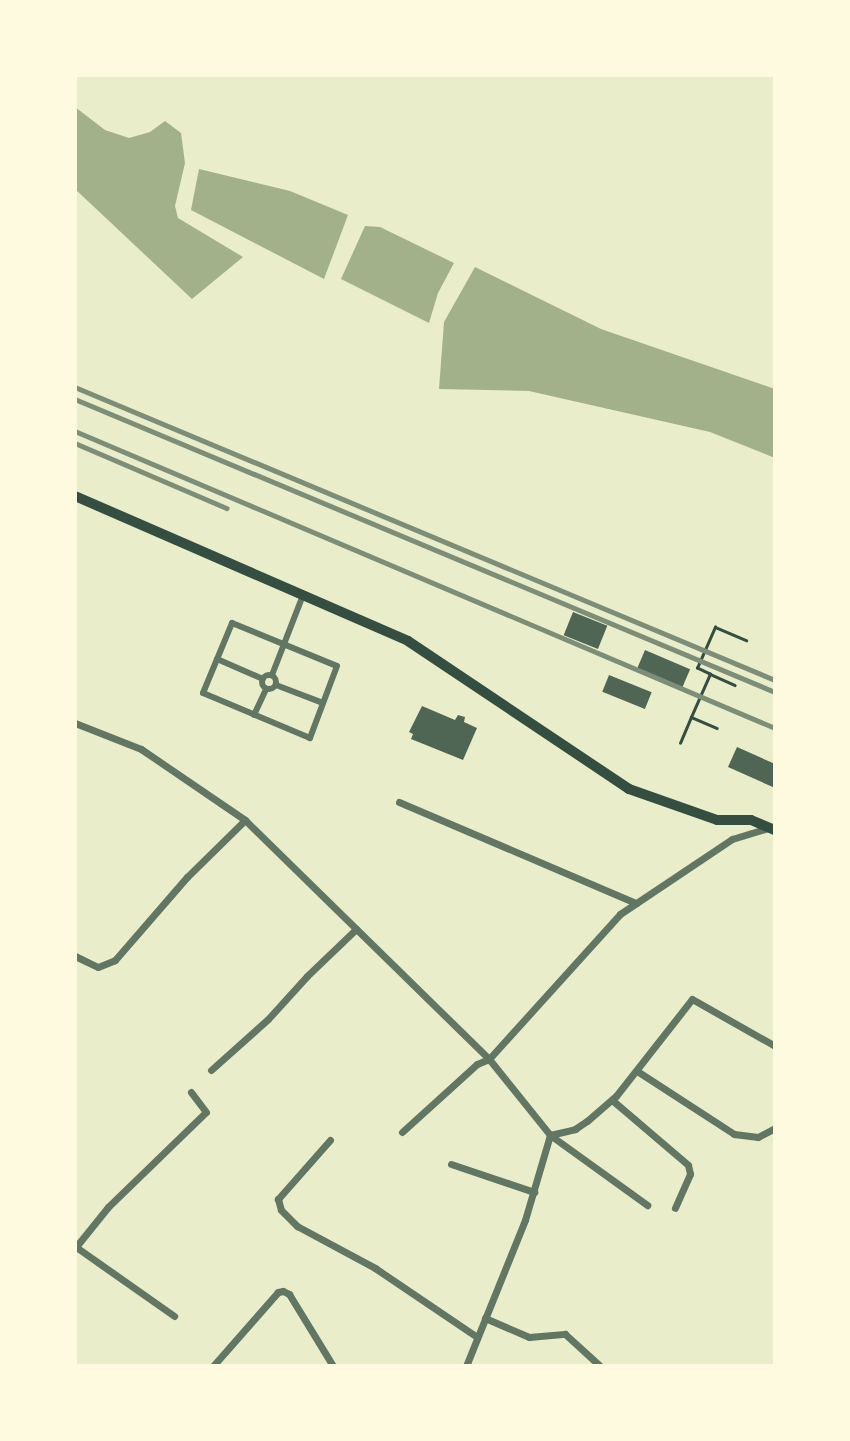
<!DOCTYPE html>
<html>
<head>
<meta charset="utf-8">
<style>
	body { margin:0 }
	#map { position:relative; width:850px; height:1441px; overflow:hidden; background:#e9edc9; font-family:"PT Sans",sans-serif }
	div>[style] { position:absolute }
	.water>* { inset:0; background:#a3b18a }
	.building>* { inset:0; background:#4f6655; transform-origin:0 0 }
	.path>* { height:2.5px; margin:-1.25px; padding:0 1.25px; transform-origin:1.25px; border-radius:1.25px; background:#344e41 }
	.pedestrian>* { height:6px; margin:-3px; padding:0 3px; transform-origin:3px; border-radius:3px; background:#617663 }
	.pedestrian>.ring { margin:-3px; padding:0; box-sizing:content-box; background:none; border:6px solid #617663; border-radius:50% }
	.minor>* { height:7px; margin:-3.5px; padding:0 3.5px; transform-origin:3.5px; border-radius:3.5px; background:#617663 }
	.secondary>* { height:10px; margin:-5px; padding:0 5px; transform-origin:5px; border-radius:5px; background:#344e41 }
	.rail>* { height:4.5px; margin:-2.25px; padding:0 2.25px; transform-origin:2.25px; border-radius:2.25px; background:#7c8e77 }
	span { translate:-50% -50%; white-space:nowrap; text-align:center; line-height:1.15; -webkit-text-stroke:5px #fefae0; paint-order:stroke }
	.frame { position:absolute; inset:0; border:77px solid #fefae0; pointer-events:none }
</style>
</head>
<body>
<div id="map">
	<div class="water">
		<i style="clip-path:polygon(75px 107px,105px 130px,129px 138px,150px 132px,165px 121px,181px 133px,185px 163px,175px 206px,178px 218px,243px 257px,192px 299px,75px 189px)"></i>
		<i style="clip-path:polygon(199px 169px,290px 191px,348px 215px,324px 279px,191px 210px)"></i>
		<i style="clip-path:polygon(365px 226px,380px 227px,454px 263px,438px 293px,429px 323px,341px 279px)"></i>
		<i style="clip-path:polygon(475px 267px,601px 329px,775px 389px,775px 458px,710px 432px,529px 391px,439px 389px,444px 322px)"></i>
	</div>
	<div class="building">
		<i style="left:573px;top:612px;width:37px;height:25px;rotate:22deg"></i>
		<i style="left:645px;top:650px;width:49px;height:20px;rotate:23deg"></i>
		<i style="left:609px;top:675px;width:46px;height:18px;rotate:22deg"></i>
		<i style="clip-path:polygon(422px 706px,455px 720px,458px 715px,465px 717px,464px 722px,477px 728px,463px 760px,411px 739px,413px 734px,409px 732px)"></i>
		<i style="clip-path:polygon(737px 747px,775px 764px,775px 788px,728px 767px)"></i>
	</div>
	<div class="path">
		<i style="left:710px;top:674px;width:27px;rotate:24deg"></i>
		<i style="left:691px;top:717px;width:47px;rotate:-66.2deg"></i>
		<i style="left:710px;top:674px;width:14px;rotate:-155deg"></i>
		<i style="left:697px;top:668px;width:45px;rotate:-66.3deg"></i>
		<i style="left:715px;top:627px;width:34px;rotate:23deg"></i>
		<i style="left:680px;top:743px;width:28px;rotate:-67deg"></i>
		<i style="left:691px;top:717px;width:28px;rotate:23deg"></i>
	</div>
	<div class="pedestrian">
		<i style="left:232px;top:623px;width:113px;rotate:22.3deg"></i>
		<i style="left:337px;top:666px;width:77px;rotate:110.6deg"></i>
		<i style="left:310px;top:738px;width:116px;rotate:-157.2deg"></i>
		<i style="left:203px;top:693px;width:76px;rotate:-67.5deg"></i>
		<i style="left:217px;top:659px;width:50px;rotate:23.5deg"></i>
		<i class="ring" style="left:262px;top:675px;width:8px;height:8px"></i>
		<i style="left:272px;top:675px;width:86px;rotate:-68.8deg"></i>
		<i style="left:276px;top:685px;width:50px;rotate:21deg"></i>
		<i style="left:254px;top:715px;width:29px;rotate:-65deg"></i>
	</div>
	<div class="minor">
		<i style="left:75px;top:723px;width:71px;rotate:21.5deg"></i>
		<i style="left:141px;top:749px;width:126px;rotate:34.3deg"></i>
		<i style="left:245px;top:820px;width:342px;rotate:44.4deg"></i>
		<i style="left:489px;top:1059px;width:97px;rotate:51.2deg"></i>
		<i style="left:550px;top:1135px;width:89px;rotate:106.4deg"></i>
		<i style="left:525px;top:1220px;width:157px;rotate:112deg"></i>
		<i style="left:399px;top:802px;width:258px;rotate:23.1deg"></i>
		<i style="left:75px;top:956px;width:25px;rotate:26deg"></i>
		<i style="left:98px;top:967px;width:18px;rotate:-22deg"></i>
		<i style="left:115px;top:960px;width:110px;rotate:-49.1deg"></i>
		<i style="left:187px;top:877px;width:81px;rotate:-44.5deg"></i>
		<i style="left:211px;top:1070px;width:76px;rotate:-41.8deg"></i>
		<i style="left:268px;top:1019px;width:58px;rotate:-47.8deg"></i>
		<i style="left:307px;top:976px;width:68px;rotate:-43.8deg"></i>
		<i style="left:637px;top:1071px;width:116px;rotate:33deg"></i>
		<i style="left:734px;top:1134px;width:24px;rotate:7deg"></i>
		<i style="left:758px;top:1137px;width:19px;rotate:-28deg"></i>
		<i style="left:612px;top:1100px;width:100px;rotate:40.5deg"></i>
		<i style="left:688px;top:1165px;width:9px;rotate:77deg"></i>
		<i style="left:690px;top:1174px;width:37px;rotate:114deg"></i>
		<i style="left:402px;top:1132px;width:101px;rotate:-42.2deg"></i>
		<i style="left:477px;top:1064px;width:13px;rotate:-23deg"></i>
		<i style="left:489px;top:1059px;width:195px;rotate:-47.9deg"></i>
		<i style="left:620px;top:914px;width:135px;rotate:-33.8deg"></i>
		<i style="left:732px;top:839px;width:39px;rotate:-17deg"></i>
		<i style="left:550px;top:1135px;width:26px;rotate:-13deg"></i>
		<i style="left:575px;top:1129px;width:14px;rotate:-34deg"></i>
		<i style="left:587px;top:1121px;width:38px;rotate:-41deg"></i>
		<i style="left:616px;top:1096px;width:123px;rotate:-51.9deg"></i>
		<i style="left:692px;top:999px;width:95px;rotate:29.5deg"></i>
		<i style="left:550px;top:1135px;width:120px;rotate:35.8deg"></i>
		<i style="left:330px;top:1140px;width:79px;rotate:131.4deg"></i>
		<i style="left:278px;top:1199px;width:11px;rotate:75deg"></i>
		<i style="left:281px;top:1210px;width:23px;rotate:45deg"></i>
		<i style="left:297px;top:1226px;width:89px;rotate:28.3deg"></i>
		<i style="left:375px;top:1268px;width:123px;rotate:34.1deg"></i>
		<i style="left:451px;top:1164px;width:88px;rotate:18.6deg"></i>
		<i style="left:76px;top:1247px;width:120px;rotate:35.1deg"></i>
		<i style="left:75px;top:1248px;width:53px;rotate:-51.2deg"></i>
		<i style="left:108px;top:1207px;width:136px;rotate:-44.1deg"></i>
		<i style="left:206px;top:1112px;width:25px;rotate:-127deg"></i>
		<i style="left:485px;top:1318px;width:48px;rotate:23.4deg"></i>
		<i style="left:529px;top:1337px;width:36px;rotate:-5deg"></i>
		<i style="left:565px;top:1334px;width:47px;rotate:42.4deg"></i>
		<i style="left:213px;top:1366px;width:98px;rotate:-48.7deg"></i>
		<i style="left:278px;top:1292px;width:5px;rotate:-11deg"></i>
		<i style="left:283px;top:1291px;width:7px;rotate:27deg"></i>
		<i style="left:289px;top:1294px;width:84px;rotate:58.6deg"></i>
	</div>
	<div class="secondary">
		<i style="left:75px;top:496px;width:363px;rotate:23.5deg"></i>
		<i style="left:408px;top:641px;width:266px;rotate:33.8deg"></i>
		<i style="left:629px;top:789px;width:93px;rotate:19.4deg"></i>
		<i style="left:717px;top:820px;width:34px"></i>
		<i style="left:751px;top:820px;width:26px;rotate:23deg"></i>
	</div>
	<div class="rail">
		<i style="left:75px;top:387px;width:759px;rotate:22.71deg"></i>
		<i style="left:75px;top:399px;width:759px;rotate:22.71deg"></i>
		<i style="left:75px;top:431px;width:760px;rotate:22.99deg"></i>
		<i style="left:75px;top:443px;width:165px;rotate:23.2deg"></i>
	</div>
	<div class="frame"></div>
</div>
</body>
</html>
